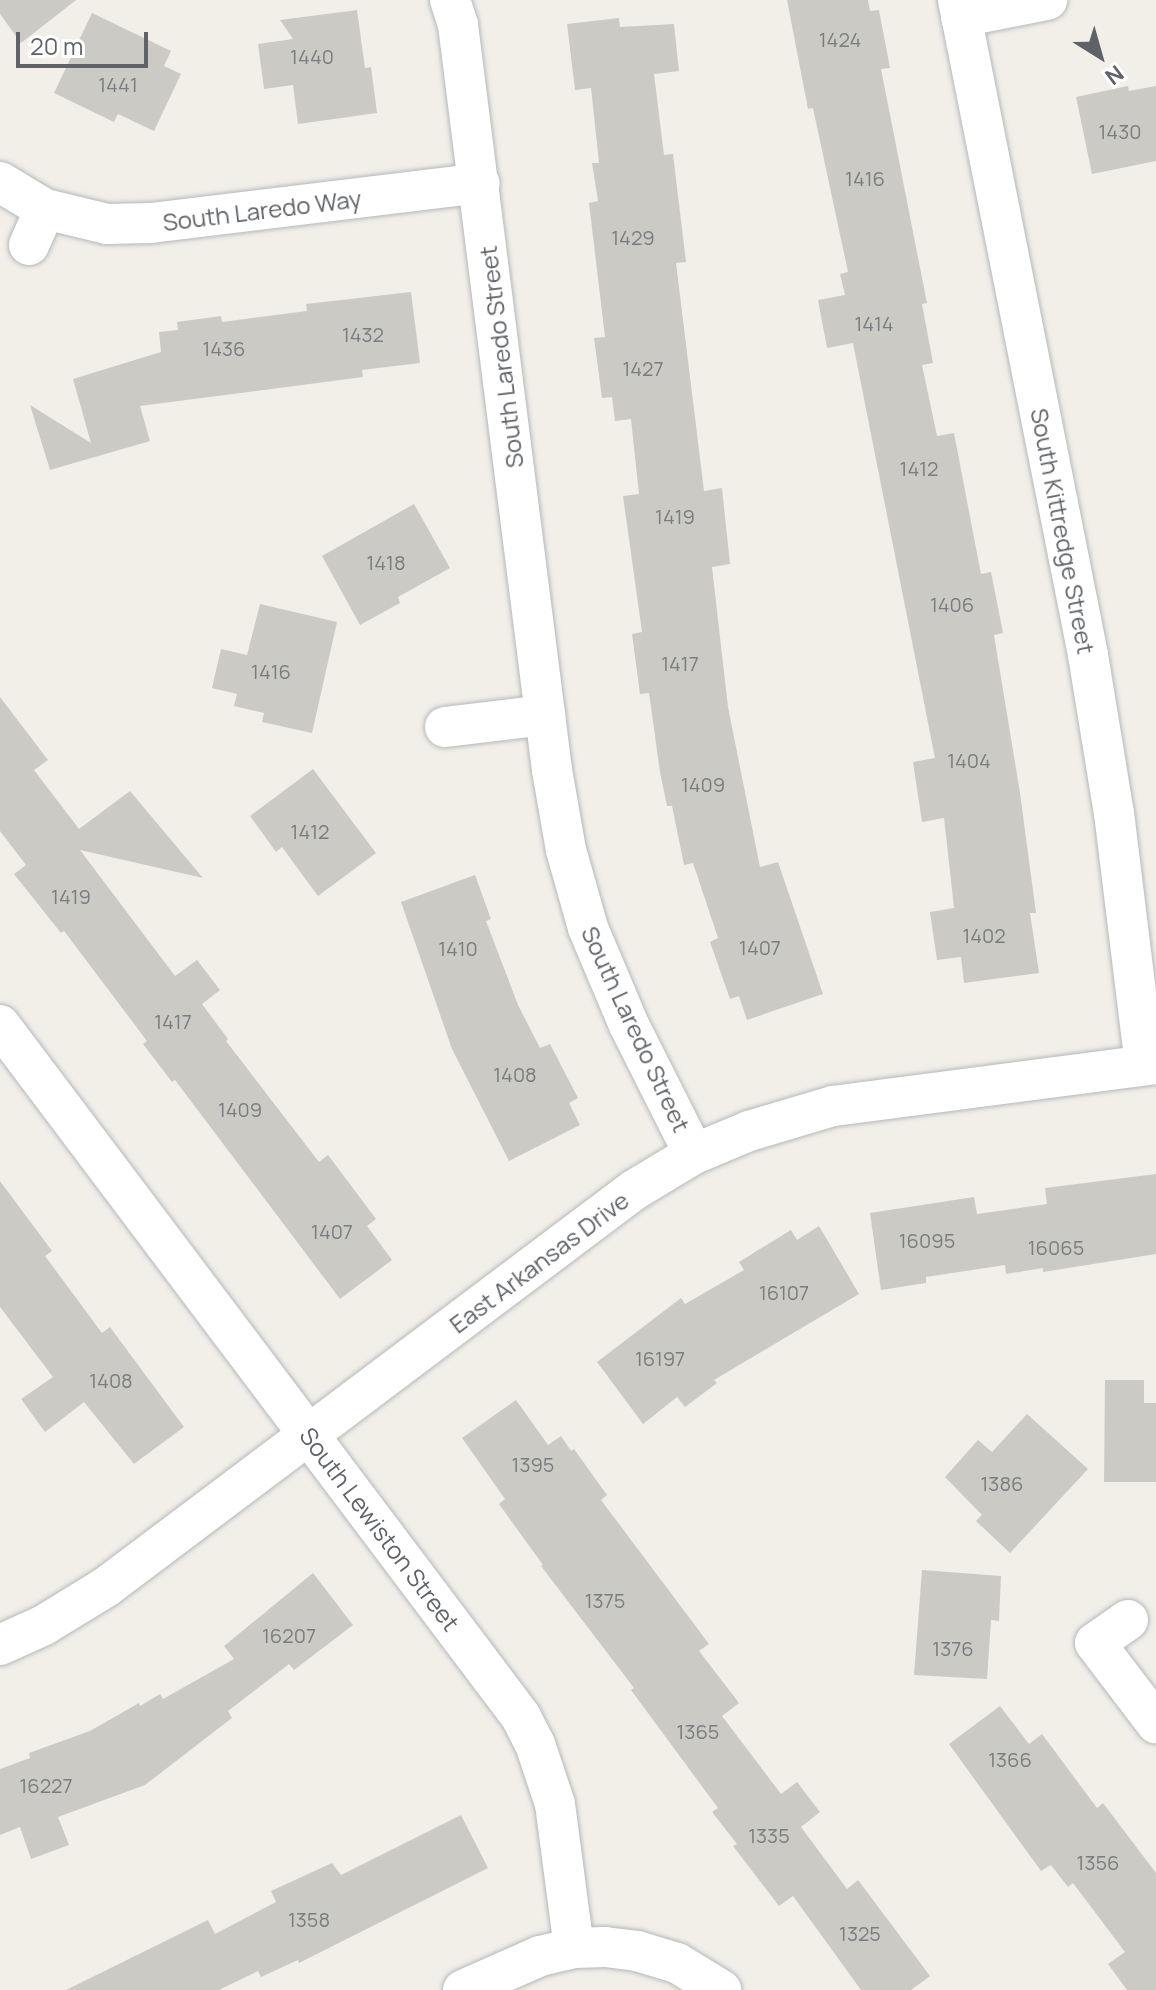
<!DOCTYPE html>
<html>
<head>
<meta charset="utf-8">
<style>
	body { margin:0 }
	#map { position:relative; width:1156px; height:1990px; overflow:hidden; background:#f1efe8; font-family:Manrope,sans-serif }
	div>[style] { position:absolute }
	.building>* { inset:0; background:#cccac5 }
	.roads { filter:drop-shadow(0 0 2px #b5b8bc) drop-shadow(0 0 2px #b5b8bc) }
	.minor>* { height:40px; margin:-20px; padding:0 20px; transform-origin:20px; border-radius:20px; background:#fff }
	span { translate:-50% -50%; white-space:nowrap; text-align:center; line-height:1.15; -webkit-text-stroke:8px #fff; paint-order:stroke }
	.number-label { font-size:20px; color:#7a7d7f }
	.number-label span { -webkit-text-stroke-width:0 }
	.street-label { font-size:24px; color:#5f6368 }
	.north { position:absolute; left:1060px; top:16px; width:80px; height:80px; -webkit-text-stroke:6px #fff; paint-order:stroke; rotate:143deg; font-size:22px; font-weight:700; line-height:32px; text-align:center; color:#5f6368 }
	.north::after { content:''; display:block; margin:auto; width:28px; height:36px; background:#5f6368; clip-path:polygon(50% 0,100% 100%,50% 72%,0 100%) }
	.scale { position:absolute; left:16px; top:32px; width:132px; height:36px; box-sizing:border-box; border:4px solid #5f6368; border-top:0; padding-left:10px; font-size:24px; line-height:28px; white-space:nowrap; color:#5f6368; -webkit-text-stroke:6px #fff; paint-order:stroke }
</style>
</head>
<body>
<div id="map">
	<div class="building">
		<i style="clip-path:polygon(0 0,76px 0,21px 43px,0 14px)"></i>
		<i style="clip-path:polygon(787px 0,868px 0,870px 11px,879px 10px,890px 68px,881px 69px,927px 303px,922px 304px,933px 363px,922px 365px,937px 436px,954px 433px,981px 574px,991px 572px,1003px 633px,994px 635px,1020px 793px,1036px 913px,1030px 913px,1039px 973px,964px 983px,961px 957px,937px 960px,930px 912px,954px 908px,944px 818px,922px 822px,913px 762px,935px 758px,853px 343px,827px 348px,818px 300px,845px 295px,840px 274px,848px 272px,813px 108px,808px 109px)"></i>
		<i style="clip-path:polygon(357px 10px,365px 68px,371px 67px,377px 113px,298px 124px,293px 85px,264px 89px,258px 44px,293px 39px,280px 20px)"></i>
		<i style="clip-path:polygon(92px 13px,171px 51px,164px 66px,181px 74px,154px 131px,118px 114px,114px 122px,54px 93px)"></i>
		<i style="clip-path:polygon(619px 18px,620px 27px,674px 24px,679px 71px,654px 74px,664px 155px,673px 154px,686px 262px,676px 263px,704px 491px,722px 488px,730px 564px,712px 567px,728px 707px,760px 867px,778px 862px,823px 994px,747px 1020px,739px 996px,730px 999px,710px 942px,718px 938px,693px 863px,684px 865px,672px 806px,667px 806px,660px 772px,649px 693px,640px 694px,632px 634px,642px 632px,623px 496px,639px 494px,631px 419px,615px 421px,612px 397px,602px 398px,594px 338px,605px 337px,589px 203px,598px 201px,592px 163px,599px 163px,591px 88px,575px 90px,567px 24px)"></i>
		<i style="clip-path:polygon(1128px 86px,1129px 91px,1156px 86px,1156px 161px,1092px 174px,1076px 97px)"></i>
		<i style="clip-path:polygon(411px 292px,420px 363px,362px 370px,363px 377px,140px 406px,150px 441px,50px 470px,30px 405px,91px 443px,73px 379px,161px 352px,159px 332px,178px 330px,177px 322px,221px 316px,222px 322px,307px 311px,306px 304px)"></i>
		<i style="clip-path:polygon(414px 504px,450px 568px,398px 597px,400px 603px,360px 625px,322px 556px)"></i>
		<i style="clip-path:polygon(260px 604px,337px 622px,312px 733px,262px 722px,264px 713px,234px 706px,237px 694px,212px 688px,221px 649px,247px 655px)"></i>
		<i style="clip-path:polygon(0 697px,48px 760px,34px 770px,79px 829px,130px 791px,203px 878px,80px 850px,175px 976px,197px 960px,220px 990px,202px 1004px,228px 1039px,226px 1041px,319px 1162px,328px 1155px,376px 1219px,367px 1226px,392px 1260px,340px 1299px,175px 1080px,172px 1082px,143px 1044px,147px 1041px,64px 931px,61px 933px,14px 874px,26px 865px,0 831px)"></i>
		<i style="clip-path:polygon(313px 769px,376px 853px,318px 896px,282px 847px,276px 852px,250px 816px)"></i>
		<i style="clip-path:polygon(475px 875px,491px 919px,486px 921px,518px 1005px,540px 1048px,550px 1044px,578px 1098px,569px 1103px,580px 1125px,509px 1161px,452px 1049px,401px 902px)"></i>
		<i style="clip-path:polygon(1156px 1174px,1156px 1254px,1043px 1272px,1043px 1268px,1006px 1274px,1005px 1265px,926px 1277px,926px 1283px,881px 1290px,870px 1213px,974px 1197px,977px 1214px,1047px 1204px,1045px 1188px)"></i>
		<i style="clip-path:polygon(0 1181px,52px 1251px,45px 1256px,102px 1333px,110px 1327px,184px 1427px,134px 1464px,84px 1402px,45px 1432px,21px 1399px,53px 1377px,0 1307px)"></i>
		<i style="clip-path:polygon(819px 1226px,859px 1294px,714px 1380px,717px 1383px,685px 1407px,677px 1397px,643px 1424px,597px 1362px,681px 1298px,685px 1304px,744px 1270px,739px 1262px,791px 1230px,797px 1240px)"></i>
		<i style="clip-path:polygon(1105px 1380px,1144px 1380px,1144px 1403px,1156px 1403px,1156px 1482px,1104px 1482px)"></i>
		<i style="clip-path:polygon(516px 1400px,548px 1445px,561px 1436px,571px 1451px,574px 1449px,607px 1495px,601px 1500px,709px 1644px,699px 1651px,739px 1703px,722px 1716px,781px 1794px,797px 1782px,820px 1812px,801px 1827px,847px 1889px,858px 1880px,930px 1976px,911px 1990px,861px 1990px,793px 1896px,779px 1906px,733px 1846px,737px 1844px,712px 1812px,718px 1808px,631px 1690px,634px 1688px,541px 1566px,543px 1565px,499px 1504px,505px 1499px,462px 1438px)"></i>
		<i style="clip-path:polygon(1027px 1414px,1088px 1469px,1010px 1553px,976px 1521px,982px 1515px,945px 1477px,978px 1440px,992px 1452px)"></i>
		<i style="clip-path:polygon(922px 1570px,1001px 1576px,999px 1621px,991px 1620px,987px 1679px,914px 1675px)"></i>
		<i style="clip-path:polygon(313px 1573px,353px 1625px,294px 1670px,289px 1664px,228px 1711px,232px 1718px,145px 1785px,58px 1817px,69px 1845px,31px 1859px,20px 1827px,0 1835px,0 1769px,30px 1758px,29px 1753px,90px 1731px,139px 1703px,140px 1706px,160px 1694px,163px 1699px,234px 1659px,224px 1646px)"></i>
		<i style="clip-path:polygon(1000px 1706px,1029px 1744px,1042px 1734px,1097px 1808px,1103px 1803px,1156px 1873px,1156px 1990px,1127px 1990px,1108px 1964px,1125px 1952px,1073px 1883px,1068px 1887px,1051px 1865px,1041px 1871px,949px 1744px)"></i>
		<i style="clip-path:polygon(461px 1815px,488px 1868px,299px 1963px,298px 1960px,261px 1977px,258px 1971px,219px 1990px,66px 1990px,208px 1920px,215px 1934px,276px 1902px,271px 1891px,332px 1863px,341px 1875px)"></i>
	</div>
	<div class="roads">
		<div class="minor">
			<i style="left:450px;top:0;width:26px;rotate:72deg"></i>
			<i style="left:458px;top:25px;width:751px;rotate:82.81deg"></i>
			<i style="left:552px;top:770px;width:81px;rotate:80.1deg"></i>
			<i style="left:566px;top:850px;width:81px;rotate:74.2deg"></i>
			<i style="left:588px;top:928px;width:105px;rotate:67.1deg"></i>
			<i style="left:629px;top:1025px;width:144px;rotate:63.3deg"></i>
			<i style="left:958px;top:0;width:668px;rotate:78.77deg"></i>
			<i style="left:1088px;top:655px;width:160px;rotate:80.7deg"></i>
			<i style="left:1114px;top:813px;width:254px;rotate:83deg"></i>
			<i style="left:961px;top:17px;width:88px;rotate:-11.2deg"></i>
			<i style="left:0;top:182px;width:52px;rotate:31deg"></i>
			<i style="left:45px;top:209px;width:64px;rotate:13.6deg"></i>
			<i style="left:107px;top:224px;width:44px;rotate:-1.3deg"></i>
			<i style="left:151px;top:223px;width:331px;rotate:-6.9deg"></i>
			<i style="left:29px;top:245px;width:39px;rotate:-66deg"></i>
			<i style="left:445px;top:727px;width:101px;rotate:-6.8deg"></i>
			<i style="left:0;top:1025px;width:866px;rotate:53.02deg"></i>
			<i style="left:521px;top:1717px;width:30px;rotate:63deg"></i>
			<i style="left:535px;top:1744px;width:63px;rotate:71.6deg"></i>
			<i style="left:555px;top:1804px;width:145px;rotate:82.5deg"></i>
			<i style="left:1128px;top:1620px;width:40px;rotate:145.1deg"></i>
			<i style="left:1095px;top:1643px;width:101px;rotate:52.7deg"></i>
			<i style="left:0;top:1645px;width:48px;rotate:-24.4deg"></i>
			<i style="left:44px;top:1625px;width:73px;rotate:-31.5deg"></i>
			<i style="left:106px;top:1587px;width:661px;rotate:-36.94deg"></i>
			<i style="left:634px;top:1190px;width:70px;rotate:-31deg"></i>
			<i style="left:694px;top:1154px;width:60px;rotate:-22.7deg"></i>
			<i style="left:749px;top:1131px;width:88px;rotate:-16.6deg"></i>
			<i style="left:833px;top:1106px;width:326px;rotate:-7.4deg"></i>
			<i style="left:463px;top:1990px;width:84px;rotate:-23.8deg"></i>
			<i style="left:540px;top:1956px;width:35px;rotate:-13deg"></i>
			<i style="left:574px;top:1948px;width:31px;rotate:-2deg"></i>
			<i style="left:605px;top:1947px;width:32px;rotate:7deg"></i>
			<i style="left:637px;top:1951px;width:42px;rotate:16.7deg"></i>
			<i style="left:677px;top:1963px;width:52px;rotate:31.5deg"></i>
		</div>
	</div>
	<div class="number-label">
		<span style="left:840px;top:39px">1424</span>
		<span style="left:312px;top:56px">1440</span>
		<span style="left:118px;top:84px">1441</span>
		<span style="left:1120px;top:131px">1430</span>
		<span style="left:865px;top:178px">1416</span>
		<span style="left:633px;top:237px">1429</span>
		<span style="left:874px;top:323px">1414</span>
		<span style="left:363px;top:334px">1432</span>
		<span style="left:224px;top:348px">1436</span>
		<span style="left:643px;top:368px">1427</span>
		<span style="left:919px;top:468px">1412</span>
		<span style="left:675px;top:516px">1419</span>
		<span style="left:386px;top:562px">1418</span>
		<span style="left:952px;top:604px">1406</span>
		<span style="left:680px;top:663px">1417</span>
		<span style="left:271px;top:671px">1416</span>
		<span style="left:969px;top:760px">1404</span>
		<span style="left:703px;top:784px">1409</span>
		<span style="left:310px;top:831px">1412</span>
		<span style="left:71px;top:896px">1419</span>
		<span style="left:984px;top:935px">1402</span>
		<span style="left:760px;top:947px">1407</span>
		<span style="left:458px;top:948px">1410</span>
		<span style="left:173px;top:1021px">1417</span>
		<span style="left:515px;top:1074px">1408</span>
		<span style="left:240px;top:1109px">1409</span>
		<span style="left:332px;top:1231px">1407</span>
		<span style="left:927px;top:1240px">16095</span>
		<span style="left:1056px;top:1247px">16065</span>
		<span style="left:784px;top:1292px">16107</span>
		<span style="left:660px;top:1358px">16197</span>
		<span style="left:111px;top:1380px">1408</span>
		<span style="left:533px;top:1464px">1395</span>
		<span style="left:1002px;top:1483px">1386</span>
		<span style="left:605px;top:1600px">1375</span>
		<span style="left:289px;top:1635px">16207</span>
		<span style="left:953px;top:1648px">1376</span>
		<span style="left:698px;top:1731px">1365</span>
		<span style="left:1010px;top:1759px">1366</span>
		<span style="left:46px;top:1785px">16227</span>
		<span style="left:769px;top:1835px">1335</span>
		<span style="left:1098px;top:1862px">1356</span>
		<span style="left:309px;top:1919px">1358</span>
		<span style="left:860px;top:1933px">1325</span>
	</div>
	<div class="street-label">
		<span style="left:262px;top:210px;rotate:-7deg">South Laredo Way</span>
		<span style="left:501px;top:357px;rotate:-97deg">South Laredo Street</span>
		<span style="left:1063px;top:531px;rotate:79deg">South Kittredge Street</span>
		<span style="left:636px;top:1029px;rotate:65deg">South Laredo Street</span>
		<span style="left:539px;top:1262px;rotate:-37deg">East Arkansas Drive</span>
		<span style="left:380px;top:1529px;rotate:53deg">South Lewiston Street</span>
	</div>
	<div class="north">N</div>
	<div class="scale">20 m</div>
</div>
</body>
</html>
